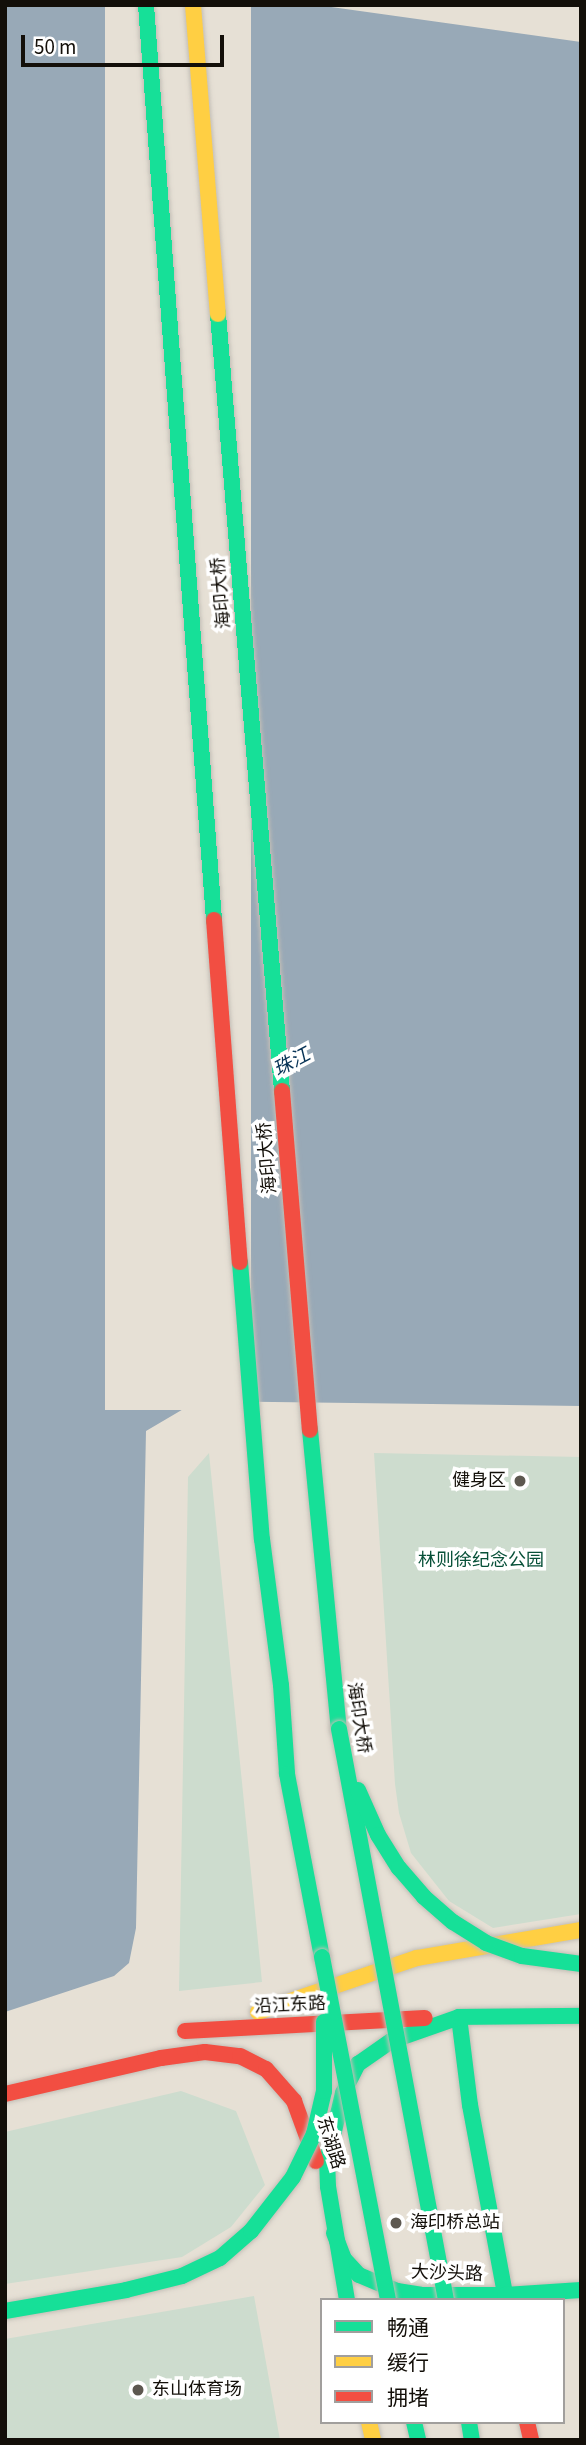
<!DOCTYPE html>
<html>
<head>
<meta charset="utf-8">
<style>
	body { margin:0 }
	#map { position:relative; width:586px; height:2445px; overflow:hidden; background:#e6e0d5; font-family:"Source Sans 3","Noto Sans SC",sans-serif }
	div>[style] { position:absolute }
	.green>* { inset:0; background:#cddcce }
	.water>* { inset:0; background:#98a9b7 }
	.pier>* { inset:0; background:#e6e0d5; transform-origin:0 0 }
	.roads { filter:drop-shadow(0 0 2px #c3beb6) drop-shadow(0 0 2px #c3beb6) }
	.fast>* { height:16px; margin:-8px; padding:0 8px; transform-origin:8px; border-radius:8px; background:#16e098 }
	.slow>* { height:16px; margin:-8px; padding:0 8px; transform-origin:8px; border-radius:8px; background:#ffcf43 }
	.jam>* { height:16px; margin:-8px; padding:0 8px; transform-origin:8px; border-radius:8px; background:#f24e42 }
	.bridges { filter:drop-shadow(0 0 2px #c3beb6) drop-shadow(0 0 2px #c3beb6) }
	.fast-bridge>* { height:16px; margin:-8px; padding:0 8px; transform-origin:8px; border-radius:8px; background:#16e098 }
	.dots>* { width:19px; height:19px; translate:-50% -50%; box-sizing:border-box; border:4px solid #fff; border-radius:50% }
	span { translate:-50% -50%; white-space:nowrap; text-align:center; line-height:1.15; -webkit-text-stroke:7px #fff; paint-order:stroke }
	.street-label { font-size:18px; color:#130f09 }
	.poi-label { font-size:18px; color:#130f09 }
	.right { translate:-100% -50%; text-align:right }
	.left { translate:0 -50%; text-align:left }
	.park-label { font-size:18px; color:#075038 }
	.water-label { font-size:19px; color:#073356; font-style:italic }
	.frame { position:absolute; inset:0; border:7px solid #130f09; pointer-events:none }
	.legend { position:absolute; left:320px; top:2298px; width:245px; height:126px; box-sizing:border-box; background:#fff; border:2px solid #a19f9d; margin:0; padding:9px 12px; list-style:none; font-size:21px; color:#130f09 }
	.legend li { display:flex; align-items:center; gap:14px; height:35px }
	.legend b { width:35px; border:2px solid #a19f9d }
	.scale { position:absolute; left:21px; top:35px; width:203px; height:32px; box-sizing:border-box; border:4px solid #130f09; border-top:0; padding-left:9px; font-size:21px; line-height:24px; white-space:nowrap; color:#130f09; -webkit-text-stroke:5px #fff; paint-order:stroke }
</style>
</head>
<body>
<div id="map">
	<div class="green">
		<i style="clip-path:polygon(209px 1453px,262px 1982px,179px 1991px,188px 1477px)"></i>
		<i style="clip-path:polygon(374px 1453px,581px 1457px,581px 1914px,493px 1928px,449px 1901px,411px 1853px,399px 1813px,395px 1784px)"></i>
		<i style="clip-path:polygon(181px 2091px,236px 2111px,265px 2185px,231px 2227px,182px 2257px,5px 2284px,5px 2132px)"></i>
		<i style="clip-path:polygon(254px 2296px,280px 2440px,5px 2440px,5px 2339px)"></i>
	</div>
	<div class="water">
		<i style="clip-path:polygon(5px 5px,317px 5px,581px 42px,581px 1406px,197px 1401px,146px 1431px,136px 1928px,129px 1963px,114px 1976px,5px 2012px)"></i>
	</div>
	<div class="pier">
		<i style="left:105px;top:5px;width:146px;height:1405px"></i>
	</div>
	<div class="roads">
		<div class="fast">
			<i style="left:146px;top:5px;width:918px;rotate:85.75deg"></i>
			<i style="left:218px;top:314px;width:780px;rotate:85.29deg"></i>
			<i style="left:240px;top:1262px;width:278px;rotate:85.5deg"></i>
			<i style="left:262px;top:1539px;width:147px;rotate:82.6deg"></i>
			<i style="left:281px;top:1685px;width:89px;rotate:86.1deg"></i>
			<i style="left:287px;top:1774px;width:186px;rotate:79.2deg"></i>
			<i style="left:310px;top:1430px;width:300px;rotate:84.5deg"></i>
			<i style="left:459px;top:2017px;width:89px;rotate:82.9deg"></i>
			<i style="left:470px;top:2105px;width:198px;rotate:79.5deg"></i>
			<i style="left:334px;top:2233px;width:28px;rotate:69deg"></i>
			<i style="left:344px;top:2259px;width:22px;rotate:47deg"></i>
			<i style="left:359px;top:2275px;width:41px;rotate:22.8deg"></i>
			<i style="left:397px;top:2291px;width:24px;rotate:9deg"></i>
			<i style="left:421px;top:2295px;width:84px"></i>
			<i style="left:505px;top:2295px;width:76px;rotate:-3.8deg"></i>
			<i style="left:347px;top:2300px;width:115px;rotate:-99.5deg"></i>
			<i style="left:328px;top:2187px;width:26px;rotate:-92deg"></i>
			<i style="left:327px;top:2161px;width:70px;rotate:-76.8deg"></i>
			<i style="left:343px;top:2093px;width:33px;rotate:-63deg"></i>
			<i style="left:358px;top:2064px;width:40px;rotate:-34.9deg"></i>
			<i style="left:391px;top:2041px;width:72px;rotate:-19.4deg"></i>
			<i style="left:459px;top:2017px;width:122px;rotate:-0.5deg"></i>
			<i style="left:414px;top:2422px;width:18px;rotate:77deg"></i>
			<i style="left:469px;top:2422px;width:18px;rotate:81deg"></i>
		</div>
		<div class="slow">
			<i style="left:193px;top:5px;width:310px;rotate:85.4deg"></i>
			<i style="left:258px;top:2012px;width:168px;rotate:-18.8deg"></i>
			<i style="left:417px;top:1958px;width:166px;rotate:-9.7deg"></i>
			<i style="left:369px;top:2422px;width:18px;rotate:77deg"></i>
		</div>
		<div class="jam">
			<i style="left:214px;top:920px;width:343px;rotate:85.7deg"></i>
			<i style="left:282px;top:1091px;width:340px;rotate:85.3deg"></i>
			<i style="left:185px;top:2031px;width:240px;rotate:-3.1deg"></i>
			<i style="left:5px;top:2094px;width:160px;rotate:-13deg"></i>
			<i style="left:161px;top:2058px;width:44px;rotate:-7.8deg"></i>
			<i style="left:205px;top:2052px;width:35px;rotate:7deg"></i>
			<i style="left:240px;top:2056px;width:29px;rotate:27deg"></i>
			<i style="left:266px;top:2069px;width:43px;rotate:48.8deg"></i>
			<i style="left:294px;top:2101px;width:64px;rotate:69.9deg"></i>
			<i style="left:527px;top:2422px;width:18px;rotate:77deg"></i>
		</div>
	</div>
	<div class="bridges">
		<div class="fast-bridge">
			<i style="left:339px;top:1729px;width:581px;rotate:79.39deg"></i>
			<i style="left:358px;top:1790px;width:49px;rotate:66deg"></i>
			<i style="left:378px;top:1835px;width:39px;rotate:58deg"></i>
			<i style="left:399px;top:1868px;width:38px;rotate:49deg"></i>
			<i style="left:424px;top:1897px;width:38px;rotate:41deg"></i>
			<i style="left:453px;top:1922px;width:39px;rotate:32deg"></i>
			<i style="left:486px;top:1943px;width:38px;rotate:20deg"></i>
			<i style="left:522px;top:1956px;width:60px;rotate:7.7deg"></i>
			<i style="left:322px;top:1957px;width:349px;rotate:79.1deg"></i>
			<i style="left:5px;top:2311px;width:123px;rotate:-9.8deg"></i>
			<i style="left:126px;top:2290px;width:58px;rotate:-14deg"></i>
			<i style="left:182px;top:2276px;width:42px;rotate:-25.3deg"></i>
			<i style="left:220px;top:2258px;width:41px;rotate:-41.1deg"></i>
			<i style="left:251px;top:2231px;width:68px;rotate:-52.1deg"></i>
			<i style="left:293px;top:2177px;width:48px;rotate:-64deg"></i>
			<i style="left:314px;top:2134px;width:44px;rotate:-76.9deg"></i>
			<i style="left:324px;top:2091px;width:69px;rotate:-90deg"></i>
		</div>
	</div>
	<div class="dots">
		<i style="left:520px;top:1481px;background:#5d5850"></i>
		<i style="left:396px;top:2223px;background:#5d5850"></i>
		<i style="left:138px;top:2390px;background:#5d5850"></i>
	</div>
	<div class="street-label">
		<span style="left:222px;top:593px;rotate:-95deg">海印大桥</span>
		<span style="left:268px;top:1158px;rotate:-95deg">海印大桥</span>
		<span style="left:358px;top:1718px;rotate:81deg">海印大桥</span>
		<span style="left:290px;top:2006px;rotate:-3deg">沿江东路</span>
		<span style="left:330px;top:2143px;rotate:72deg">东湖路</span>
		<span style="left:447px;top:2274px;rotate:2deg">大沙头路</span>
	</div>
	<div class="poi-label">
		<span class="right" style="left:506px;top:1481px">健身区</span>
		<span class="left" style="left:410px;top:2223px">海印桥总站</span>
		<span class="left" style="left:152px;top:2390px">东山体育场</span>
	</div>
	<div class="park-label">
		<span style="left:481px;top:1561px">林则徐纪念公园</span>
	</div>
	<div class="water-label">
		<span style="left:292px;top:1063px;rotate:-28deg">珠江</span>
	</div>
	<div class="frame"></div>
	<ul class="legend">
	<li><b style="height:9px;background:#16e098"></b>畅通</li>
	<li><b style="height:9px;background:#ffcf43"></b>缓行</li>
	<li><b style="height:9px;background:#f24e42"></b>拥堵</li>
	</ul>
	<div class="scale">50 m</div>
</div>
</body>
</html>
